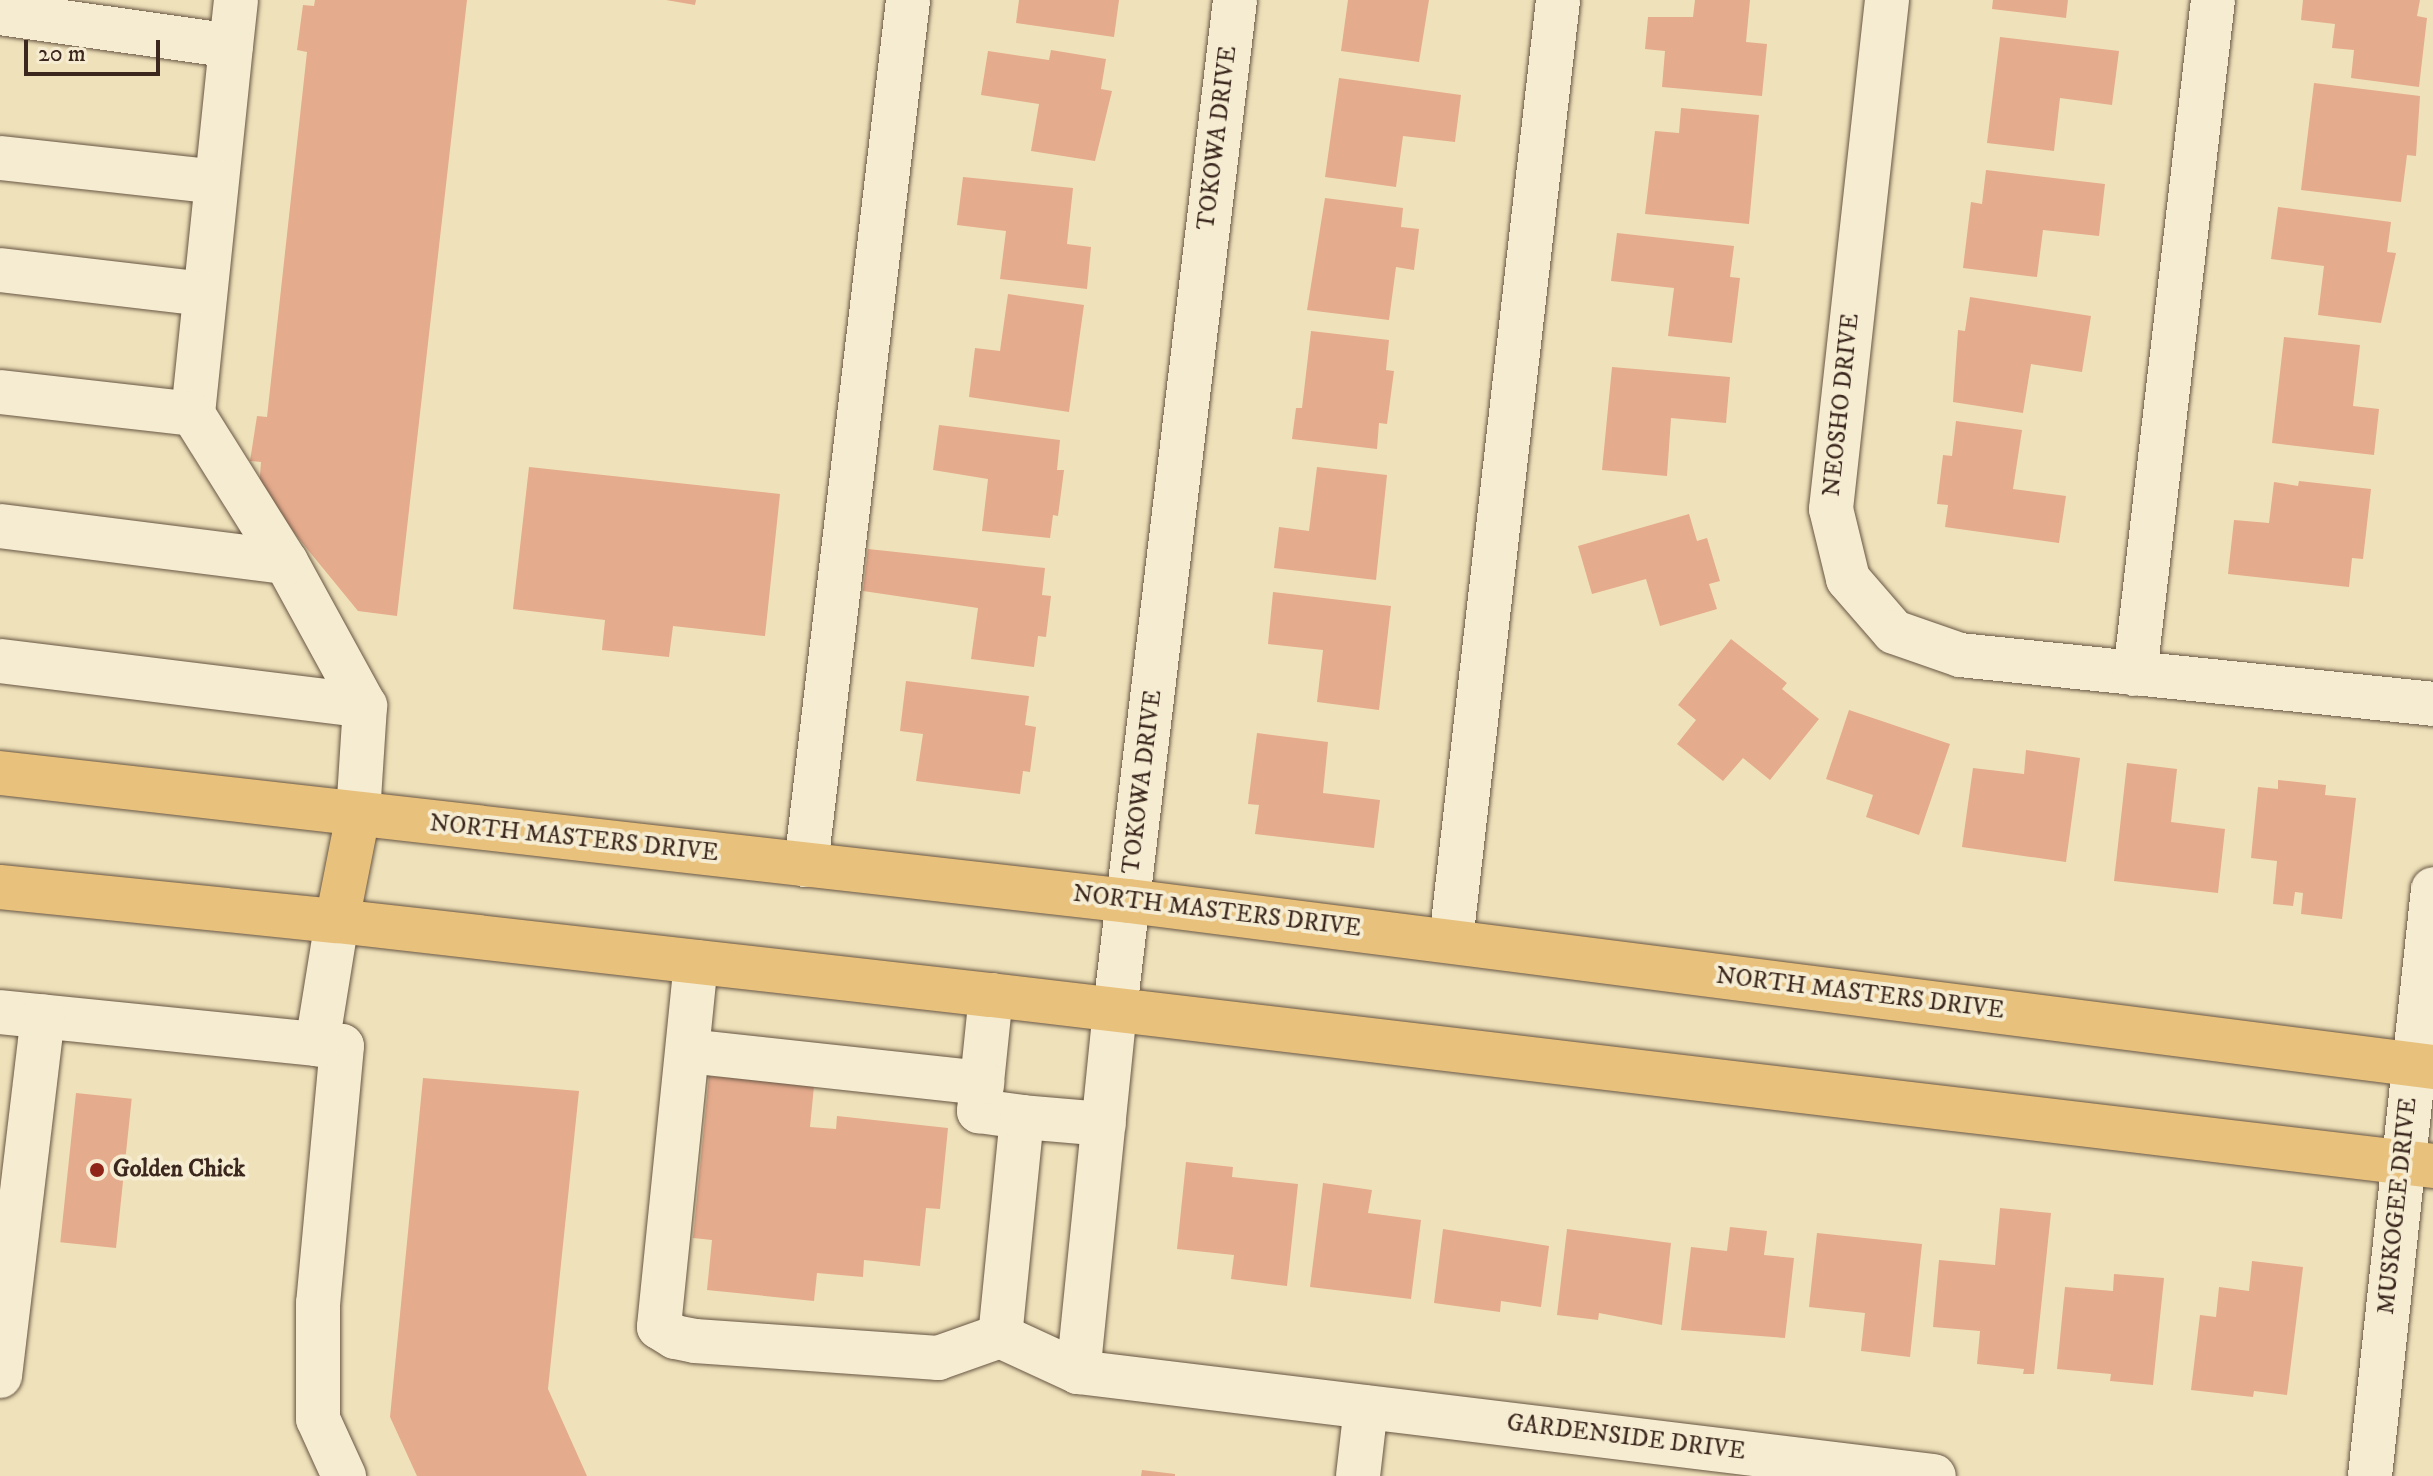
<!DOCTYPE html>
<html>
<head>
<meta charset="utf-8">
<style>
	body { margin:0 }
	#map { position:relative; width:2433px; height:1476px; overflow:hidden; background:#efe2ba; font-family:"IM FELL DW Pica",serif }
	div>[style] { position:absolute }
	.building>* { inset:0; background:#e5ab8d; transform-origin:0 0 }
	.roads { filter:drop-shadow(0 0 2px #685644) drop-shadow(0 0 2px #685644) }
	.minor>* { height:44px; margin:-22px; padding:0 22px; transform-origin:22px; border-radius:22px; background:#f5ecd2 }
	.major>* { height:44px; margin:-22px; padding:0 22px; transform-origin:22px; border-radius:22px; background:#e8c17d }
	.dots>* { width:22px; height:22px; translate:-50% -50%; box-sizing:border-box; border:4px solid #f5ecd2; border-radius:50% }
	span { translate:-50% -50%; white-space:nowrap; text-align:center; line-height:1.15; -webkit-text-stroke:8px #f5ecd2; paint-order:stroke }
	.street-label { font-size:24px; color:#3b271d }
	.poi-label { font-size:24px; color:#3b271d; font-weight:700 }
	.left { translate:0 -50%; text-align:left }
	.scale { position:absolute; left:24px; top:40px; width:136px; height:36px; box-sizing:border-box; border:4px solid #3b271d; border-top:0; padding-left:10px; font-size:24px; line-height:28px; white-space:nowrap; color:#3b271d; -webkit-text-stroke:6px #f5ecd2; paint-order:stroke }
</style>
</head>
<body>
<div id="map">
	<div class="building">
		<i style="clip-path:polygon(315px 0,467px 0,397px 616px,358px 611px,259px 490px,261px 462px,250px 461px,257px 416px,267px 417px,307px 52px,297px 50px,303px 5px,314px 6px)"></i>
		<i style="clip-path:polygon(666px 0,696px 0,695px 5px)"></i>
		<i style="clip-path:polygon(1019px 0,1119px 0,1114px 37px,1016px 23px)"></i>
		<i style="clip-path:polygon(1348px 0,1429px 0,1419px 62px,1341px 51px)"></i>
		<i style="clip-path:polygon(1695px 0,1750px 0,1746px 42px,1767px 44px,1762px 96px,1662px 87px,1665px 51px,1645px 49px,1648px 17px,1693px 17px)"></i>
		<i style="clip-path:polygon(1993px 0,2068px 0,2066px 18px,1992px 9px)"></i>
		<i style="clip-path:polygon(2303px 0,2420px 0,2417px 16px,2427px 18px,2419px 87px,2351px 78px,2354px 50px,2332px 48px,2335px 24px,2301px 20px)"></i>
		<i style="clip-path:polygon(2000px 37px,2119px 51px,2112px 105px,2060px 98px,2054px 151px,1987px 143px)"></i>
		<i style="clip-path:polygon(1051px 50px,1106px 59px,1101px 89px,1112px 91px,1095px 161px,1031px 151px,1039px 104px,981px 95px,988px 51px,1049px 60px)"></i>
		<i style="clip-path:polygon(1339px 78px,1461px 95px,1455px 142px,1403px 136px,1396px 187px,1325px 177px)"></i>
		<i style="clip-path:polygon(2314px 83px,2420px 96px,2416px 156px,2407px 155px,2401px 202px,2301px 190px)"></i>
		<i style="clip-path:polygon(1681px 108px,1759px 115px,1749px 224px,1645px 214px,1655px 131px,1679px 133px)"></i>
		<i style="clip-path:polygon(1986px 170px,2105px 184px,2099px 236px,2043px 230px,2037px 277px,1963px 268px,1971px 202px,1982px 204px)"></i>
		<i style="clip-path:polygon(963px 177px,1073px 188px,1067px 244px,1091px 247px,1087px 289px,1000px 279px,1006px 231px,957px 225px)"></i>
		<i style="clip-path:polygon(1325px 198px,1403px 208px,1401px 227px,1419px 229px,1414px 270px,1396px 267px,1389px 320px,1307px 310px)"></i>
		<i style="clip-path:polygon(2278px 207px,2391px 222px,2387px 252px,2396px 253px,2381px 323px,2318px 315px,2324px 266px,2271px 259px)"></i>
		<i style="clip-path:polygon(1617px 233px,1734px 246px,1730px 277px,1740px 278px,1732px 343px,1668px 336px,1674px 288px,1611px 281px)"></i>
		<i style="clip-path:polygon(1008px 294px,1084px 305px,1069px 412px,969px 397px,975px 348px,1000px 351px)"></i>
		<i style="clip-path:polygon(1970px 297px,2091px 316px,2082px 372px,2031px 364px,2023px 413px,1953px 402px,1958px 330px,1965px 331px)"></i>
		<i style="clip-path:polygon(1311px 331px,1389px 340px,1386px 370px,1394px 371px,1387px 424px,1379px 423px,1377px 449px,1292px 439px,1296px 408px,1302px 408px)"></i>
		<i style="clip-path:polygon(2284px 337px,2360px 345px,2353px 406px,2379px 409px,2374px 455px,2272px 443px)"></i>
		<i style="clip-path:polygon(1612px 367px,1730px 377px,1726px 423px,1671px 418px,1667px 476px,1602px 470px)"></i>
		<i style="clip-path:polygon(1956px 421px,2022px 430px,2013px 489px,2066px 496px,2059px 543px,1945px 527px,1948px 505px,1937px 504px,1943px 455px,1952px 456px)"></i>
		<i style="clip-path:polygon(939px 425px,1060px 440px,1057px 470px,1064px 470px,1058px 516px,1053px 515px,1050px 538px,982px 531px,988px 479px,933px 470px)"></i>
		<i style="clip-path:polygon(529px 467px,780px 494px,765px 636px,673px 626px,669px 657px,602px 650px,605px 620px,513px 609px)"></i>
		<i style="clip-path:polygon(1317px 467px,1387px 475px,1376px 580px,1274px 568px,1279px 527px,1309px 531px)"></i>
		<i style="clip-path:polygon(2299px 481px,2371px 489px,2363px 559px,2352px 558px,2349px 587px,2228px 574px,2234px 520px,2269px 523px,2274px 482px,2298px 486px)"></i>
		<i style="clip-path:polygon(1689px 514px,1697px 541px,1707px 538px,1720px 581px,1709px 584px,1717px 609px,1660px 626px,1646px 579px,1592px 594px,1578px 546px)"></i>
		<i style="clip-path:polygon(868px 549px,1045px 568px,1042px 595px,1051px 596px,1046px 637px,1038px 636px,1034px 667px,971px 659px,978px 608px,863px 591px)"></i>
		<i style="clip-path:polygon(1273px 592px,1391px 606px,1379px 710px,1317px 702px,1323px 650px,1268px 644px)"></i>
		<i style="clip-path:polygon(1731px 639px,1787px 683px,1782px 689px,1819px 719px,1770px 780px,1743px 758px,1723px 781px,1677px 744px,1696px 720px,1678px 705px)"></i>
		<i style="clip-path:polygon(906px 681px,1029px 696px,1025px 725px,1036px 727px,1030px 772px,1023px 771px,1020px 794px,916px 781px,923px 734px,900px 731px)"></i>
		<i style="clip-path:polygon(1849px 710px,1950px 744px,1919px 835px,1866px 817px,1873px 795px,1826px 779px)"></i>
		<i style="clip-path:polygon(1257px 733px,1328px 742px,1323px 793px,1380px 800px,1374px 848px,1255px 834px,1259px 805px,1248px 804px)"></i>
		<i style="clip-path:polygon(2026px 750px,2080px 758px,2066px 862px,1962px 847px,1973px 768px,2024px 774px)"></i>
		<i style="clip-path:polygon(2127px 763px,2177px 769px,2171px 822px,2225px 829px,2218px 893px,2114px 881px)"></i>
		<i style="clip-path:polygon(2278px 780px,2326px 785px,2325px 795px,2356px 798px,2342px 919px,2301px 914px,2303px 893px,2295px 892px,2293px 906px,2273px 904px,2277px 861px,2251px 858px,2258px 787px,2278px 789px)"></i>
		<i style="clip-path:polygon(709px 1076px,814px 1086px,810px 1127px,836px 1129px,837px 1116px,948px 1128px,940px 1209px,926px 1208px,920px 1266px,864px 1260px,863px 1277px,817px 1273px,814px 1301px,707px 1290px,712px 1240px,693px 1238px)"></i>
		<i style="clip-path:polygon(423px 1078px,579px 1091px,548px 1389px,587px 1476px,417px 1476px,390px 1417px)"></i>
		<i style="left:76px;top:1093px;width:56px;height:150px;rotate:6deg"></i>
		<i style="clip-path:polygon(1186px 1162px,1233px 1167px,1232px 1177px,1298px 1184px,1287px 1286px,1231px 1279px,1234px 1255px,1177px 1249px)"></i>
		<i style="clip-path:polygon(1323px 1183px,1372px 1190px,1368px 1213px,1421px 1220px,1411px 1299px,1310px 1287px)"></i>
		<i style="clip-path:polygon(2000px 1208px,2051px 1213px,2034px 1374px,2023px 1374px,2024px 1369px,1977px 1364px,1980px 1331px,1933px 1327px,1939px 1260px,1995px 1265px)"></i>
		<i style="clip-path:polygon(1730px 1227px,1767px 1231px,1764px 1255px,1794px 1258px,1785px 1338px,1681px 1330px,1691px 1247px,1727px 1251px)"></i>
		<i style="clip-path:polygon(1443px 1229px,1549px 1246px,1541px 1307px,1501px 1301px,1500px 1312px,1434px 1303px)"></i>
		<i style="clip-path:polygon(1567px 1229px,1671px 1243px,1662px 1325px,1599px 1313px,1598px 1320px,1557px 1315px)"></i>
		<i style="clip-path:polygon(1817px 1233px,1922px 1244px,1910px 1357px,1861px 1351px,1865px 1313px,1809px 1307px)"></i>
		<i style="clip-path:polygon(2252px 1261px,2303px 1267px,2287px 1395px,2254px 1391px,2253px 1397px,2191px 1390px,2200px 1315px,2216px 1317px,2219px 1287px,2249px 1291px)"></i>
		<i style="clip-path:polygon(2114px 1274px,2164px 1278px,2153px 1385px,2110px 1381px,2111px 1374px,2057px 1369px,2065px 1287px,2113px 1291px)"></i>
		<i style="clip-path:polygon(1142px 1470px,1175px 1474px,1175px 1476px,1141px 1476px)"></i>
	</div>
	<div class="roads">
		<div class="minor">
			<i style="left:1235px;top:0;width:1017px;rotate:96.78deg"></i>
			<i style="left:1115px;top:1010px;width:364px;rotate:95.8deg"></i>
			<i style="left:1078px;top:1372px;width:862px;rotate:6.93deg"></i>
			<i style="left:1887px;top:0;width:512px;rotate:96.28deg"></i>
			<i style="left:1831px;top:509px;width:72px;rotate:76.3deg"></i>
			<i style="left:1848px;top:579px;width:70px;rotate:49deg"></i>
			<i style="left:1894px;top:632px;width:70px;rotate:19.2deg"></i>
			<i style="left:1960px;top:655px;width:476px;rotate:5.9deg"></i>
			<i style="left:0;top:13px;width:233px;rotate:8.1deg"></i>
			<i style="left:231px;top:46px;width:370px;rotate:95.9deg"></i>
			<i style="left:193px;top:414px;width:175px;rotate:57.9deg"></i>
			<i style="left:286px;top:562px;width:164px;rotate:61.3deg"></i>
			<i style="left:365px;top:706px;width:109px;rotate:93.7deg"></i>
			<i style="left:231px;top:46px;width:46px;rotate:-83.8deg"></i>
			<i style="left:0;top:158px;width:217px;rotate:6.3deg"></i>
			<i style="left:0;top:270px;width:206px;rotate:6.7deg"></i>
			<i style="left:0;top:392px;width:194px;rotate:6.5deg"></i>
			<i style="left:0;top:526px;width:288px;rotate:7.2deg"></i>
			<i style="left:0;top:661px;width:368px;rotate:7deg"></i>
			<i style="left:2135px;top:674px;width:678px;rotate:-83.4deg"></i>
			<i style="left:806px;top:865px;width:871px;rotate:-83.27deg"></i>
			<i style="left:337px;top:921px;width:125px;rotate:99.2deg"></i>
			<i style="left:317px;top:1044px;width:25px;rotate:5deg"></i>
			<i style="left:342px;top:1046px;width:258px;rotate:95.3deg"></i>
			<i style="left:318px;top:1303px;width:116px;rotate:90deg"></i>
			<i style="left:318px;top:1419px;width:63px;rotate:65.5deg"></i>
			<i style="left:1451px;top:941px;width:947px;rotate:-83.51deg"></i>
			<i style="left:696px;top:962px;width:367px;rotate:95.8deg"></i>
			<i style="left:659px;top:1327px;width:19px;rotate:32deg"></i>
			<i style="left:675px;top:1337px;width:20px;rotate:11deg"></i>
			<i style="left:695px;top:1341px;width:244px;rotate:4deg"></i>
			<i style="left:938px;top:1358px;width:66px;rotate:-19.5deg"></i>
			<i style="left:1000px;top:1336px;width:86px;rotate:24.8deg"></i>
			<i style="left:991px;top:995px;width:117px;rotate:95.9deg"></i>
			<i style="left:979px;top:1111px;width:43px;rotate:7.9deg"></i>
			<i style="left:1022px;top:1117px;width:220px;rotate:95.7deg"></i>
			<i style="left:0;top:1012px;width:319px;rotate:5.8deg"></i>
			<i style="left:688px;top:1051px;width:296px;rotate:6.2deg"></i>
			<i style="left:1022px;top:1117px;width:82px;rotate:4.9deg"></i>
			<i style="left:0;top:1376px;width:362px;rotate:-83.2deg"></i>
			<i style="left:1358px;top:1476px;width:69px;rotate:-83.4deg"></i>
			<i style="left:2370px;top:1476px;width:590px;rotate:-83.87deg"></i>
		</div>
		<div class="major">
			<i style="left:0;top:773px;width:1136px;rotate:6.47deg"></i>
			<i style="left:1129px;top:901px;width:1315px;rotate:7.25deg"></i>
			<i style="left:0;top:887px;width:339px;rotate:5.8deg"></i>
			<i style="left:337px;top:921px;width:658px;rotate:6.46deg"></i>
			<i style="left:991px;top:995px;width:1452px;rotate:6.76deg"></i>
			<i style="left:337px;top:921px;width:108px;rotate:-78.8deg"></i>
		</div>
	</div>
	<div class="dots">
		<i style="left:97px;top:1170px;background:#8f2418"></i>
	</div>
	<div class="street-label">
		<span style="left:1218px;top:138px;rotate:-83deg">TOKOWA DRIVE</span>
		<span style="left:1842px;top:405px;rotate:-84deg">NEOSHO DRIVE</span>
		<span style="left:1143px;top:782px;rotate:-83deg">TOKOWA DRIVE</span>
		<span style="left:574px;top:839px;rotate:6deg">NORTH MASTERS DRIVE</span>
		<span style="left:1217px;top:912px;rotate:7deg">NORTH MASTERS DRIVE</span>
		<span style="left:1860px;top:994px;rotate:7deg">NORTH MASTERS DRIVE</span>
		<span style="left:2398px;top:1206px;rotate:-84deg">MUSKOGEE DRIVE</span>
		<span style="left:1626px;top:1438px;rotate:7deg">GARDENSIDE DRIVE</span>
	</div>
	<div class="poi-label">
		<span class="left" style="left:113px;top:1170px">Golden Chick</span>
	</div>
	<div class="scale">20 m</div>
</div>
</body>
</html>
